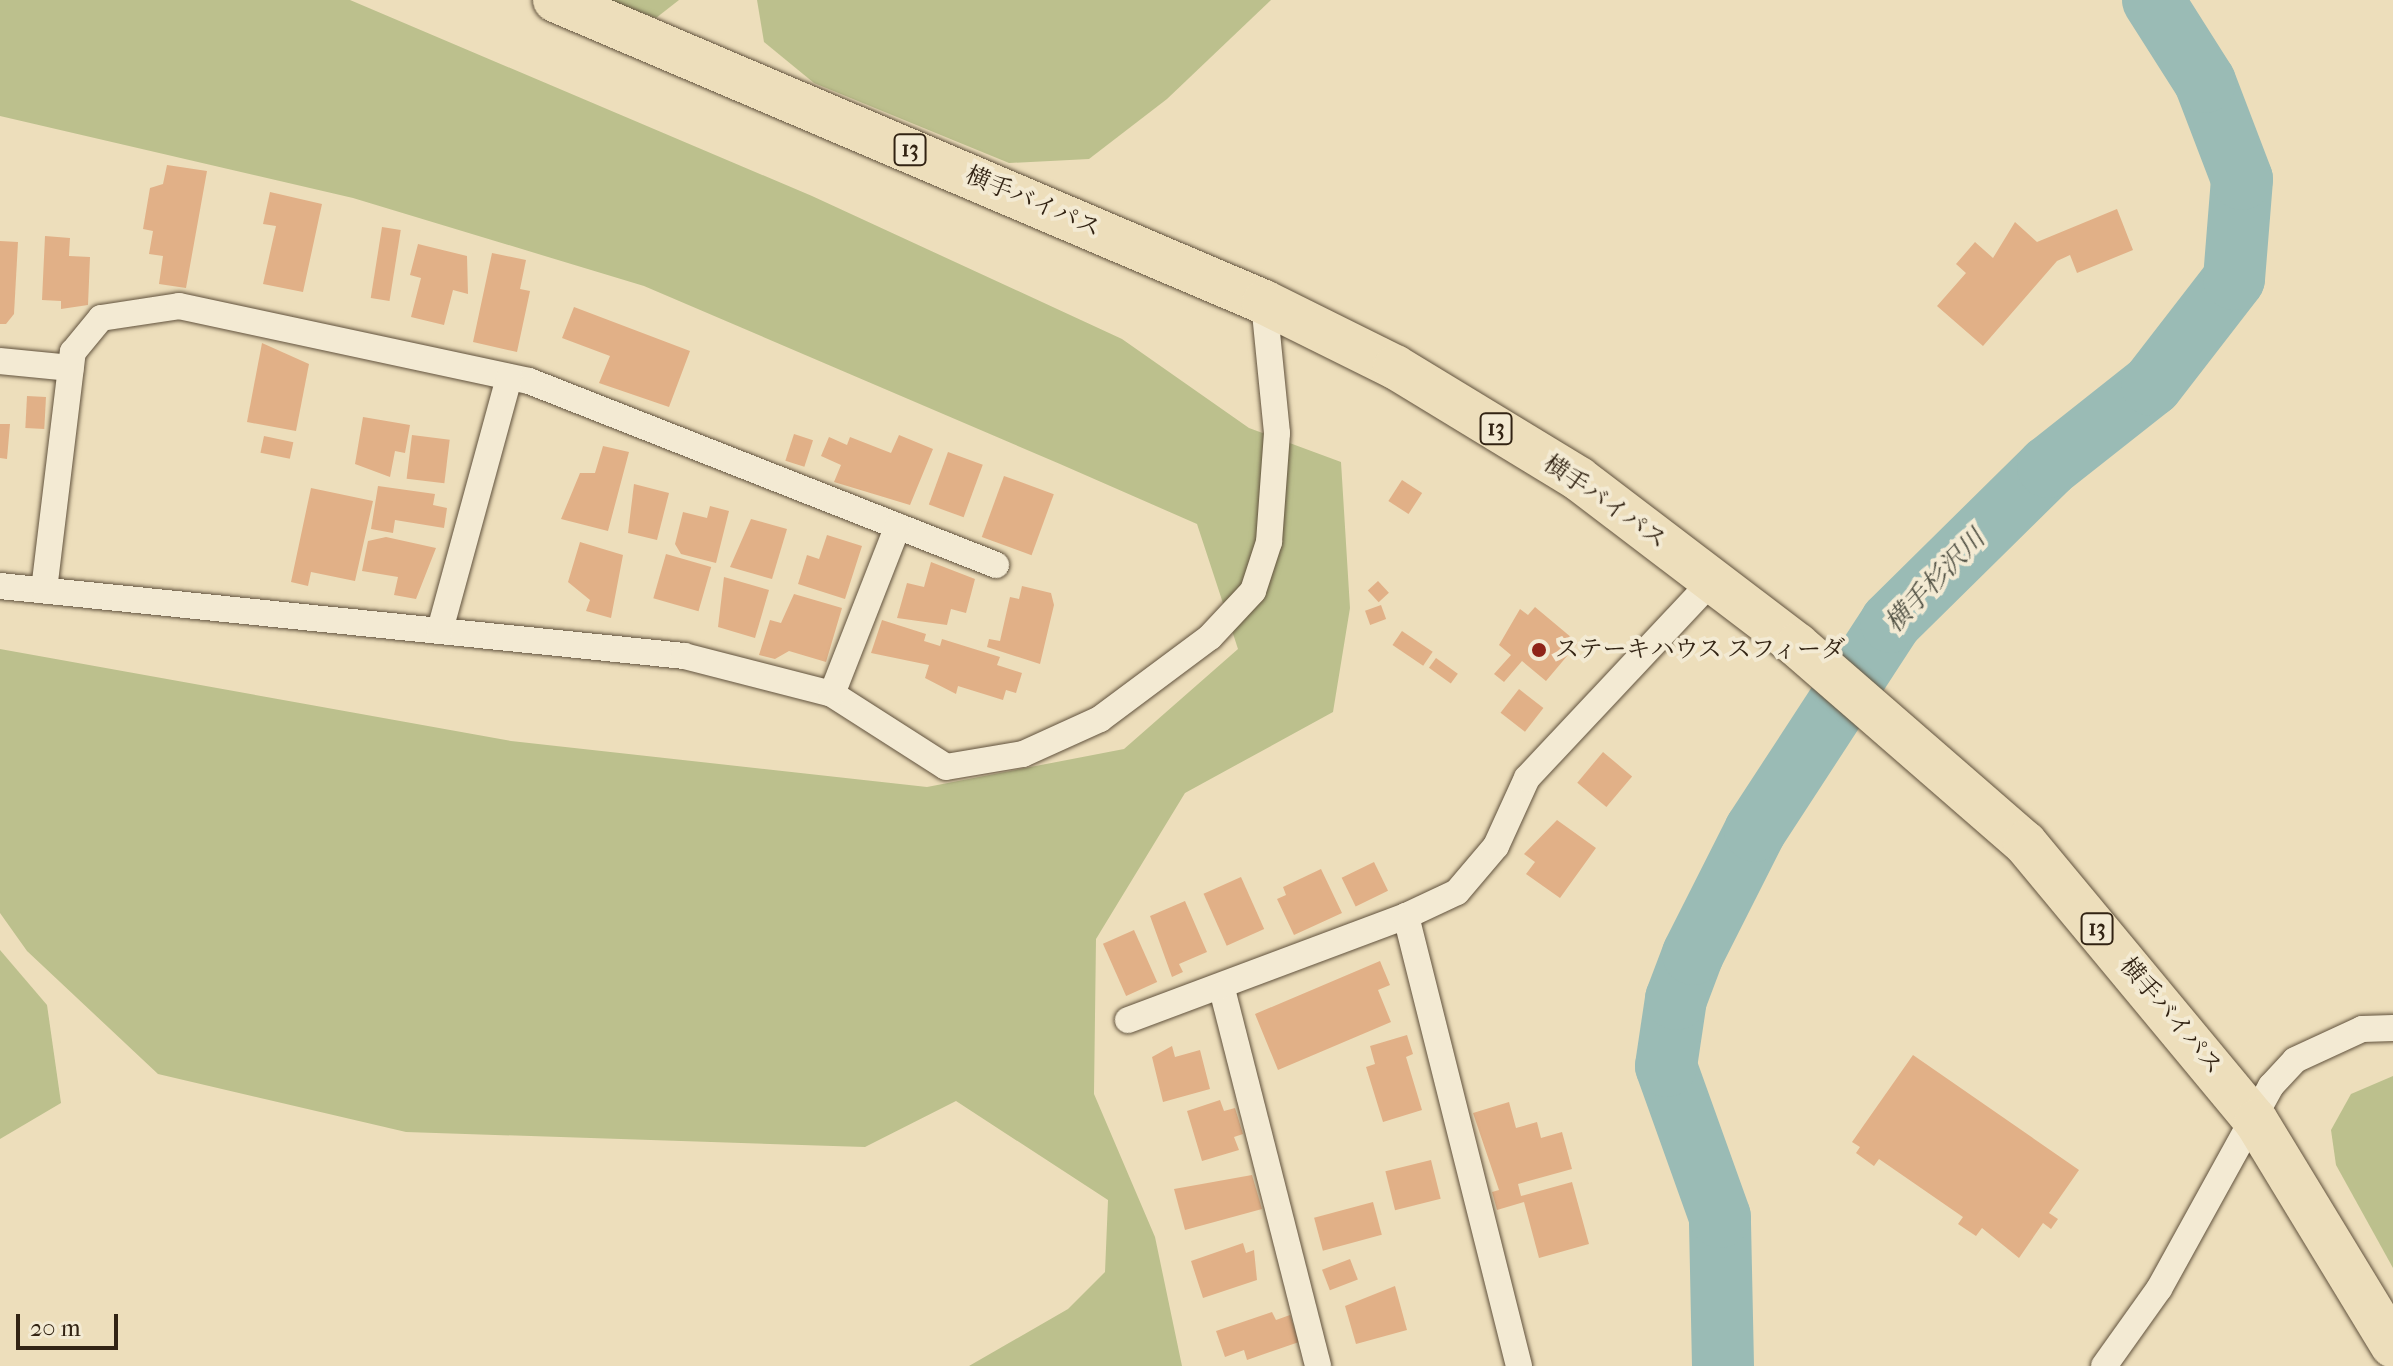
<!DOCTYPE html>
<html>
<head>
<meta charset="utf-8">
<style>
	body { margin:0 }
	#map { position:relative; width:2393px; height:1366px; overflow:hidden; background:#eddebb; font-family:"IM FELL French Canon","Noto Serif JP",serif }
	div>[style] { position:absolute }
	.green>* { inset:0; background:#bcc08d }
	.river>* { height:62px; margin:-31px; padding:0 31px; transform-origin:31px; border-radius:31px; background:#9abbb5 }
	.building>* { inset:0; background:#e1b087; transform-origin:0 0 }
	.roads { filter:drop-shadow(0 0 2px #61523d) drop-shadow(0 0 2px #61523d) }
	.street>* { height:26px; margin:-13px; padding:0 13px; transform-origin:13px; border-radius:13px; background:#f3ead3 }
	.highway>* { height:44px; margin:-22px; padding:0 22px; transform-origin:22px; border-radius:22px; background:#eddebb }
	.dots>* { width:22px; height:22px; translate:-50% -50%; box-sizing:border-box; border:4px solid #f3ead3; border-radius:50% }
	span { translate:-50% -50%; white-space:nowrap; text-align:center; line-height:1.15; -webkit-text-stroke:8px #f3ead3; paint-order:stroke }
	.shield-label span { padding:2px 6px; background:#f3ead3; border:2px solid; border-radius:6px; -webkit-text-stroke-width:0 }
	.shield-label { font-size:22px; color:#322313; font-weight:700 }
	.street-label { font-size:24px; color:#322313 }
	.poi-label { font-size:24px; color:#322313 }
	.left { translate:0 -50%; text-align:left }
	.water-label { font-size:26px; color:#515144; font-style:italic }
	.scale { position:absolute; left:16px; top:1314px; width:102px; height:36px; box-sizing:border-box; border:4px solid #322313; border-top:0; padding-left:10px; font-size:24px; line-height:28px; white-space:nowrap; color:#322313; -webkit-text-stroke:6px #f3ead3; paint-order:stroke }
</style>
</head>
<body>
<div id="map">
	<div class="green">
		<i style="clip-path:polygon(0 0,350px 0,812px 196px,1122px 339px,1249px 428px,1341px 462px,1350px 608px,1333px 712px,1185px 793px,1096px 939px,1094px 1094px,1155px 1237px,1182px 1366px,969px 1366px,1068px 1309px,1105px 1272px,1108px 1200px,956px 1101px,865px 1147px,406px 1132px,158px 1074px,27px 951px,0 913px,0 649px,511px 741px,927px 787px,1124px 749px,1238px 649px,1197px 524px,1060px 464px,644px 286px,353px 198px,0 116px)"></i>
		<i style="clip-path:polygon(609px 0,679px 0,656px 18px)"></i>
		<i style="clip-path:polygon(757px 0,1271px 0,1167px 99px,1089px 159px,1009px 163px,814px 83px,764px 42px)"></i>
		<i style="clip-path:polygon(0 950px,47px 1005px,61px 1103px,0 1139px)"></i>
		<i style="clip-path:polygon(2393px 1076px,2393px 1268px,2336px 1165px,2331px 1130px,2351px 1094px)"></i>
	</div>
	<div class="river">
		<i style="left:1723px;top:1366px;width:149px;rotate:-91.2deg"></i>
		<i style="left:1720px;top:1217px;width:160px;rotate:-109.7deg"></i>
		<i style="left:1666px;top:1066px;width:68px;rotate:-81.5deg"></i>
		<i style="left:1676px;top:999px;width:48px;rotate:-69.3deg"></i>
		<i style="left:1693px;top:954px;width:138px;rotate:-63.2deg"></i>
		<i style="left:1755px;top:831px;width:249px;rotate:-56.9deg"></i>
		<i style="left:1891px;top:622px;width:221px;rotate:-44.6deg"></i>
		<i style="left:2048px;top:467px;width:132px;rotate:-38.3deg"></i>
		<i style="left:2152px;top:385px;width:134px;rotate:-52.3deg"></i>
		<i style="left:2234px;top:279px;width:100px;rotate:-85.4deg"></i>
		<i style="left:2242px;top:179px;width:104px;rotate:-110.9deg"></i>
		<i style="left:2205px;top:82px;width:97px;rotate:-122.4deg"></i>
	</div>
	<div class="building">
		<i style="clip-path:polygon(167px 165px,207px 171px,186px 288px,159px 284px,163px 256px,149px 254px,153px 231px,143px 229px,150px 188px,163px 184px)"></i>
		<i style="clip-path:polygon(270px 192px,322px 204px,303px 292px,263px 284px,276px 226px,263px 224px)"></i>
		<i style="clip-path:polygon(2117px 209px,2133px 250px,2077px 273px,2070px 255px,2057px 261px,1983px 346px,1937px 306px,1966px 273px,1956px 264px,1975px 242px,1993px 258px,2015px 222px,2037px 242px)"></i>
		<i style="left:382px;top:227px;width:19px;height:72px;rotate:9deg"></i>
		<i style="clip-path:polygon(45px 236px,70px 238px,69px 256px,90px 257px,88px 305px,61px 309px,61px 301px,42px 300px)"></i>
		<i style="clip-path:polygon(0 241px,18px 242px,14px 314px,6px 324px,0 324px)"></i>
		<i style="clip-path:polygon(418px 244px,467px 256px,468px 294px,453px 290px,444px 325px,411px 317px,421px 278px,410px 275px)"></i>
		<i style="clip-path:polygon(492px 253px,526px 260px,520px 289px,530px 291px,517px 352px,473px 342px)"></i>
		<i style="clip-path:polygon(574px 307px,690px 351px,669px 407px,599px 383px,610px 356px,562px 338px)"></i>
		<i style="clip-path:polygon(262px 343px,309px 364px,296px 431px,247px 422px)"></i>
		<i style="left:27px;top:396px;width:19px;height:32px;rotate:3deg"></i>
		<i style="clip-path:polygon(363px 417px,410px 425px,405px 453px,395px 451px,390px 477px,355px 464px)"></i>
		<i style="clip-path:polygon(0 424px,10px 424px,7px 459px,0 458px)"></i>
		<i style="left:794px;top:434px;width:20px;height:28px;rotate:18deg"></i>
		<i style="left:412px;top:435px;width:38px;height:44px;rotate:7deg"></i>
		<i style="clip-path:polygon(899px 435px,933px 449px,910px 505px,834px 482px,841px 465px,821px 456px,829px 437px,847px 445px,850px 437px,891px 453px)"></i>
		<i style="left:264px;top:436px;width:30px;height:17px;rotate:12deg"></i>
		<i style="clip-path:polygon(603px 446px,629px 452px,608px 531px,561px 519px,580px 473px,595px 473px)"></i>
		<i style="left:948px;top:452px;width:37px;height:56px;rotate:20deg"></i>
		<i style="left:1004px;top:476px;width:53px;height:65px;rotate:20deg"></i>
		<i style="left:1402px;top:480px;width:24px;height:25px;rotate:33deg"></i>
		<i style="clip-path:polygon(634px 484px,669px 493px,657px 540px,628px 533px)"></i>
		<i style="clip-path:polygon(378px 486px,435px 494px,433px 505px,447px 508px,444px 528px,395px 520px,393px 533px,371px 529px)"></i>
		<i style="clip-path:polygon(311px 488px,373px 501px,355px 581px,311px 572px,308px 586px,291px 582px)"></i>
		<i style="clip-path:polygon(710px 506px,729px 511px,716px 563px,681px 554px,675px 544px,683px 512px,707px 518px)"></i>
		<i style="clip-path:polygon(751px 519px,787px 529px,772px 579px,730px 567px)"></i>
		<i style="clip-path:polygon(827px 535px,862px 546px,845px 599px,798px 584px,807px 555px,819px 559px)"></i>
		<i style="clip-path:polygon(386px 537px,436px 548px,416px 599px,394px 595px,398px 577px,362px 571px,368px 541px)"></i>
		<i style="clip-path:polygon(580px 542px,623px 555px,611px 618px,586px 611px,590px 600px,568px 582px)"></i>
		<i style="left:666px;top:554px;width:47px;height:46px;rotate:16deg"></i>
		<i style="clip-path:polygon(931px 562px,975px 579px,966px 613px,951px 609px,947px 625px,897px 618px,907px 583px,924px 587px)"></i>
		<i style="clip-path:polygon(724px 577px,769px 590px,755px 638px,718px 627px)"></i>
		<i style="left:1378px;top:581px;width:16px;height:14px;rotate:47deg"></i>
		<i style="clip-path:polygon(1022px 586px,1051px 593px,1054px 605px,1040px 664px,987px 647px,989px 639px,1000px 641px,1010px 597px,1019px 599px)"></i>
		<i style="clip-path:polygon(794px 594px,842px 608px,826px 662px,789px 651px,775px 659px,759px 655px,770px 620px,781px 623px)"></i>
		<i style="left:1381px;top:605px;width:15px;height:17px;rotate:70deg"></i>
		<i style="clip-path:polygon(1535px 607px,1578px 643px,1546px 681px,1522px 661px,1504px 682px,1494px 674px,1511px 655px,1499px 645px,1520px 609px,1528px 615px)"></i>
		<i style="clip-path:polygon(882px 620px,926px 634px,924px 641px,940px 646px,942px 639px,1000px 657px,997px 665px,1022px 673px,1016px 693px,1006px 690px,1003px 700px,958px 686px,956px 694px,925px 678px,929px 665px,871px 653px)"></i>
		<i style="left:1402px;top:631px;width:37px;height:17px;rotate:34deg"></i>
		<i style="left:1436px;top:658px;width:27px;height:12px;rotate:36deg"></i>
		<i style="left:1519px;top:689px;width:31px;height:30px;rotate:38deg"></i>
		<i style="left:1603px;top:752px;width:38px;height:40px;rotate:40deg"></i>
		<i style="clip-path:polygon(1557px 820px,1596px 848px,1560px 898px,1526px 874px,1535px 862px,1524px 854px)"></i>
		<i style="left:1374px;top:862px;width:32px;height:36px;rotate:64deg"></i>
		<i style="clip-path:polygon(1321px 869px,1342px 913px,1294px 935px,1277px 899px,1286px 895px,1283px 887px)"></i>
		<i style="left:1241px;top:877px;width:57px;height:41px;rotate:66deg"></i>
		<i style="clip-path:polygon(1185px 901px,1207px 952px,1179px 964px,1183px 972px,1172px 977px,1150px 916px)"></i>
		<i style="left:1134px;top:930px;width:57px;height:34px;rotate:66deg"></i>
		<i style="clip-path:polygon(1380px 961px,1390px 985px,1378px 990px,1391px 1022px,1278px 1070px,1255px 1014px)"></i>
		<i style="clip-path:polygon(1407px 1035px,1413px 1054px,1406px 1057px,1422px 1110px,1383px 1122px,1366px 1067px,1375px 1064px,1370px 1046px)"></i>
		<i style="clip-path:polygon(1172px 1046px,1175px 1057px,1200px 1050px,1210px 1089px,1163px 1102px,1152px 1057px)"></i>
		<i style="clip-path:polygon(1913px 1055px,2079px 1170px,2049px 1213px,2058px 1219px,2051px 1229px,2043px 1223px,2019px 1258px,1982px 1228px,1976px 1236px,1958px 1224px,1963px 1217px,1879px 1159px,1874px 1166px,1856px 1153px,1860px 1147px,1852px 1142px)"></i>
		<i style="clip-path:polygon(1220px 1100px,1224px 1111px,1235px 1108px,1243px 1134px,1234px 1137px,1239px 1150px,1202px 1161px,1187px 1111px)"></i>
		<i style="clip-path:polygon(1509px 1102px,1516px 1128px,1537px 1122px,1541px 1138px,1562px 1132px,1572px 1169px,1518px 1184px,1521px 1196px,1572px 1182px,1589px 1244px,1539px 1258px,1524px 1202px,1497px 1210px,1492px 1192px,1499px 1190px,1473px 1113px)"></i>
		<i style="left:1431px;top:1160px;width:40px;height:47px;rotate:76deg"></i>
		<i style="clip-path:polygon(1252px 1175px,1262px 1209px,1185px 1230px,1174px 1189px)"></i>
		<i style="left:1373px;top:1202px;width:34px;height:61px;rotate:75deg"></i>
		<i style="clip-path:polygon(1243px 1243px,1246px 1253px,1254px 1250px,1257px 1280px,1203px 1298px,1191px 1261px)"></i>
		<i style="left:1350px;top:1259px;width:22px;height:30px;rotate:69deg"></i>
		<i style="clip-path:polygon(1395px 1286px,1407px 1330px,1356px 1344px,1345px 1306px)"></i>
		<i style="clip-path:polygon(1272px 1312px,1276px 1320px,1290px 1315px,1299px 1342px,1247px 1360px,1244px 1350px,1225px 1357px,1216px 1331px)"></i>
	</div>
	<div class="roads">
		<div class="street">
			<i style="left:0;top:361px;width:71px;rotate:5.6deg"></i>
			<i style="left:0;top:586px;width:688px;rotate:5.84deg"></i>
			<i style="left:684px;top:656px;width:153px;rotate:14.4deg"></i>
			<i style="left:832px;top:694px;width:135px;rotate:32.6deg"></i>
			<i style="left:946px;top:767px;width:78px;rotate:-9.6deg"></i>
			<i style="left:1023px;top:754px;width:85px;rotate:-24.4deg"></i>
			<i style="left:1100px;top:719px;width:137px;rotate:-36.7deg"></i>
			<i style="left:1210px;top:637px;width:63px;rotate:-46.9deg"></i>
			<i style="left:1253px;top:591px;width:52px;rotate:-71.9deg"></i>
			<i style="left:1269px;top:542px;width:109px;rotate:-85.8deg"></i>
			<i style="left:1277px;top:433px;width:132px;rotate:-95.7deg"></i>
			<i style="left:44px;top:590px;width:240px;rotate:-83.1deg"></i>
			<i style="left:73px;top:352px;width:44px;rotate:-50.5deg"></i>
			<i style="left:101px;top:318px;width:79px;rotate:-8.7deg"></i>
			<i style="left:179px;top:306px;width:358px;rotate:12.1deg"></i>
			<i style="left:529px;top:381px;width:502px;rotate:21.5deg"></i>
			<i style="left:440px;top:630px;width:262px;rotate:-74.7deg"></i>
			<i style="left:832px;top:694px;width:180px;rotate:-68.6deg"></i>
			<i style="left:1222px;top:989px;width:389px;rotate:75.7deg"></i>
			<i style="left:1128px;top:1020px;width:297px;rotate:-20.5deg"></i>
			<i style="left:1519px;top:1366px;width:464px;rotate:-104.1deg"></i>
			<i style="left:1406px;top:916px;width:56px;rotate:-25.2deg"></i>
			<i style="left:1457px;top:892px;width:60px;rotate:-49.7deg"></i>
			<i style="left:1496px;top:846px;width:75px;rotate:-65.5deg"></i>
			<i style="left:1527px;top:778px;width:272px;rotate:-46.8deg"></i>
			<i style="left:2104px;top:1366px;width:95px;rotate:-54.5deg"></i>
			<i style="left:2159px;top:1289px;width:232px;rotate:-61.1deg"></i>
			<i style="left:2271px;top:1086px;width:35px;rotate:-47deg"></i>
			<i style="left:2295px;top:1060px;width:74px;rotate:-24.8deg"></i>
			<i style="left:2362px;top:1029px;width:31px;rotate:-2deg"></i>
		</div>
		<div class="highway">
			<i style="left:555px;top:0;width:771px;rotate:23.07deg"></i>
			<i style="left:1264px;top:302px;width:146px;rotate:26.4deg"></i>
			<i style="left:1395px;top:367px;width:215px;rotate:31.3deg"></i>
			<i style="left:1579px;top:479px;width:274px;rotate:37.3deg"></i>
			<i style="left:1797px;top:645px;width:302px;rotate:41deg"></i>
			<i style="left:2025px;top:843px;width:361px;rotate:50.3deg"></i>
			<i style="left:2256px;top:1121px;width:263px;rotate:58.7deg"></i>
		</div>
	</div>
	<div class="dots">
		<i style="left:1539px;top:650px;background:#8f2418"></i>
	</div>
	<div class="shield-label">
		<span style="left:910px;top:150px">13</span>
		<span style="left:1496px;top:429px">13</span>
		<span style="left:2097px;top:929px">13</span>
	</div>
	<div class="street-label">
		<span style="left:1033px;top:202px;rotate:23deg">横手バイパス</span>
		<span style="left:1605px;top:502px;rotate:35deg">横手バイパス</span>
		<span style="left:2171px;top:1016px;rotate:50deg">横手バイパス</span>
	</div>
	<div class="poi-label">
		<span class="left" style="left:1555px;top:650px">ステーキハウス スフィーダ</span>
	</div>
	<div class="water-label">
		<span style="left:1935px;top:581px;rotate:-46deg">横手杉沢川</span>
	</div>
	<div class="scale">20 m</div>
</div>
</body>
</html>
